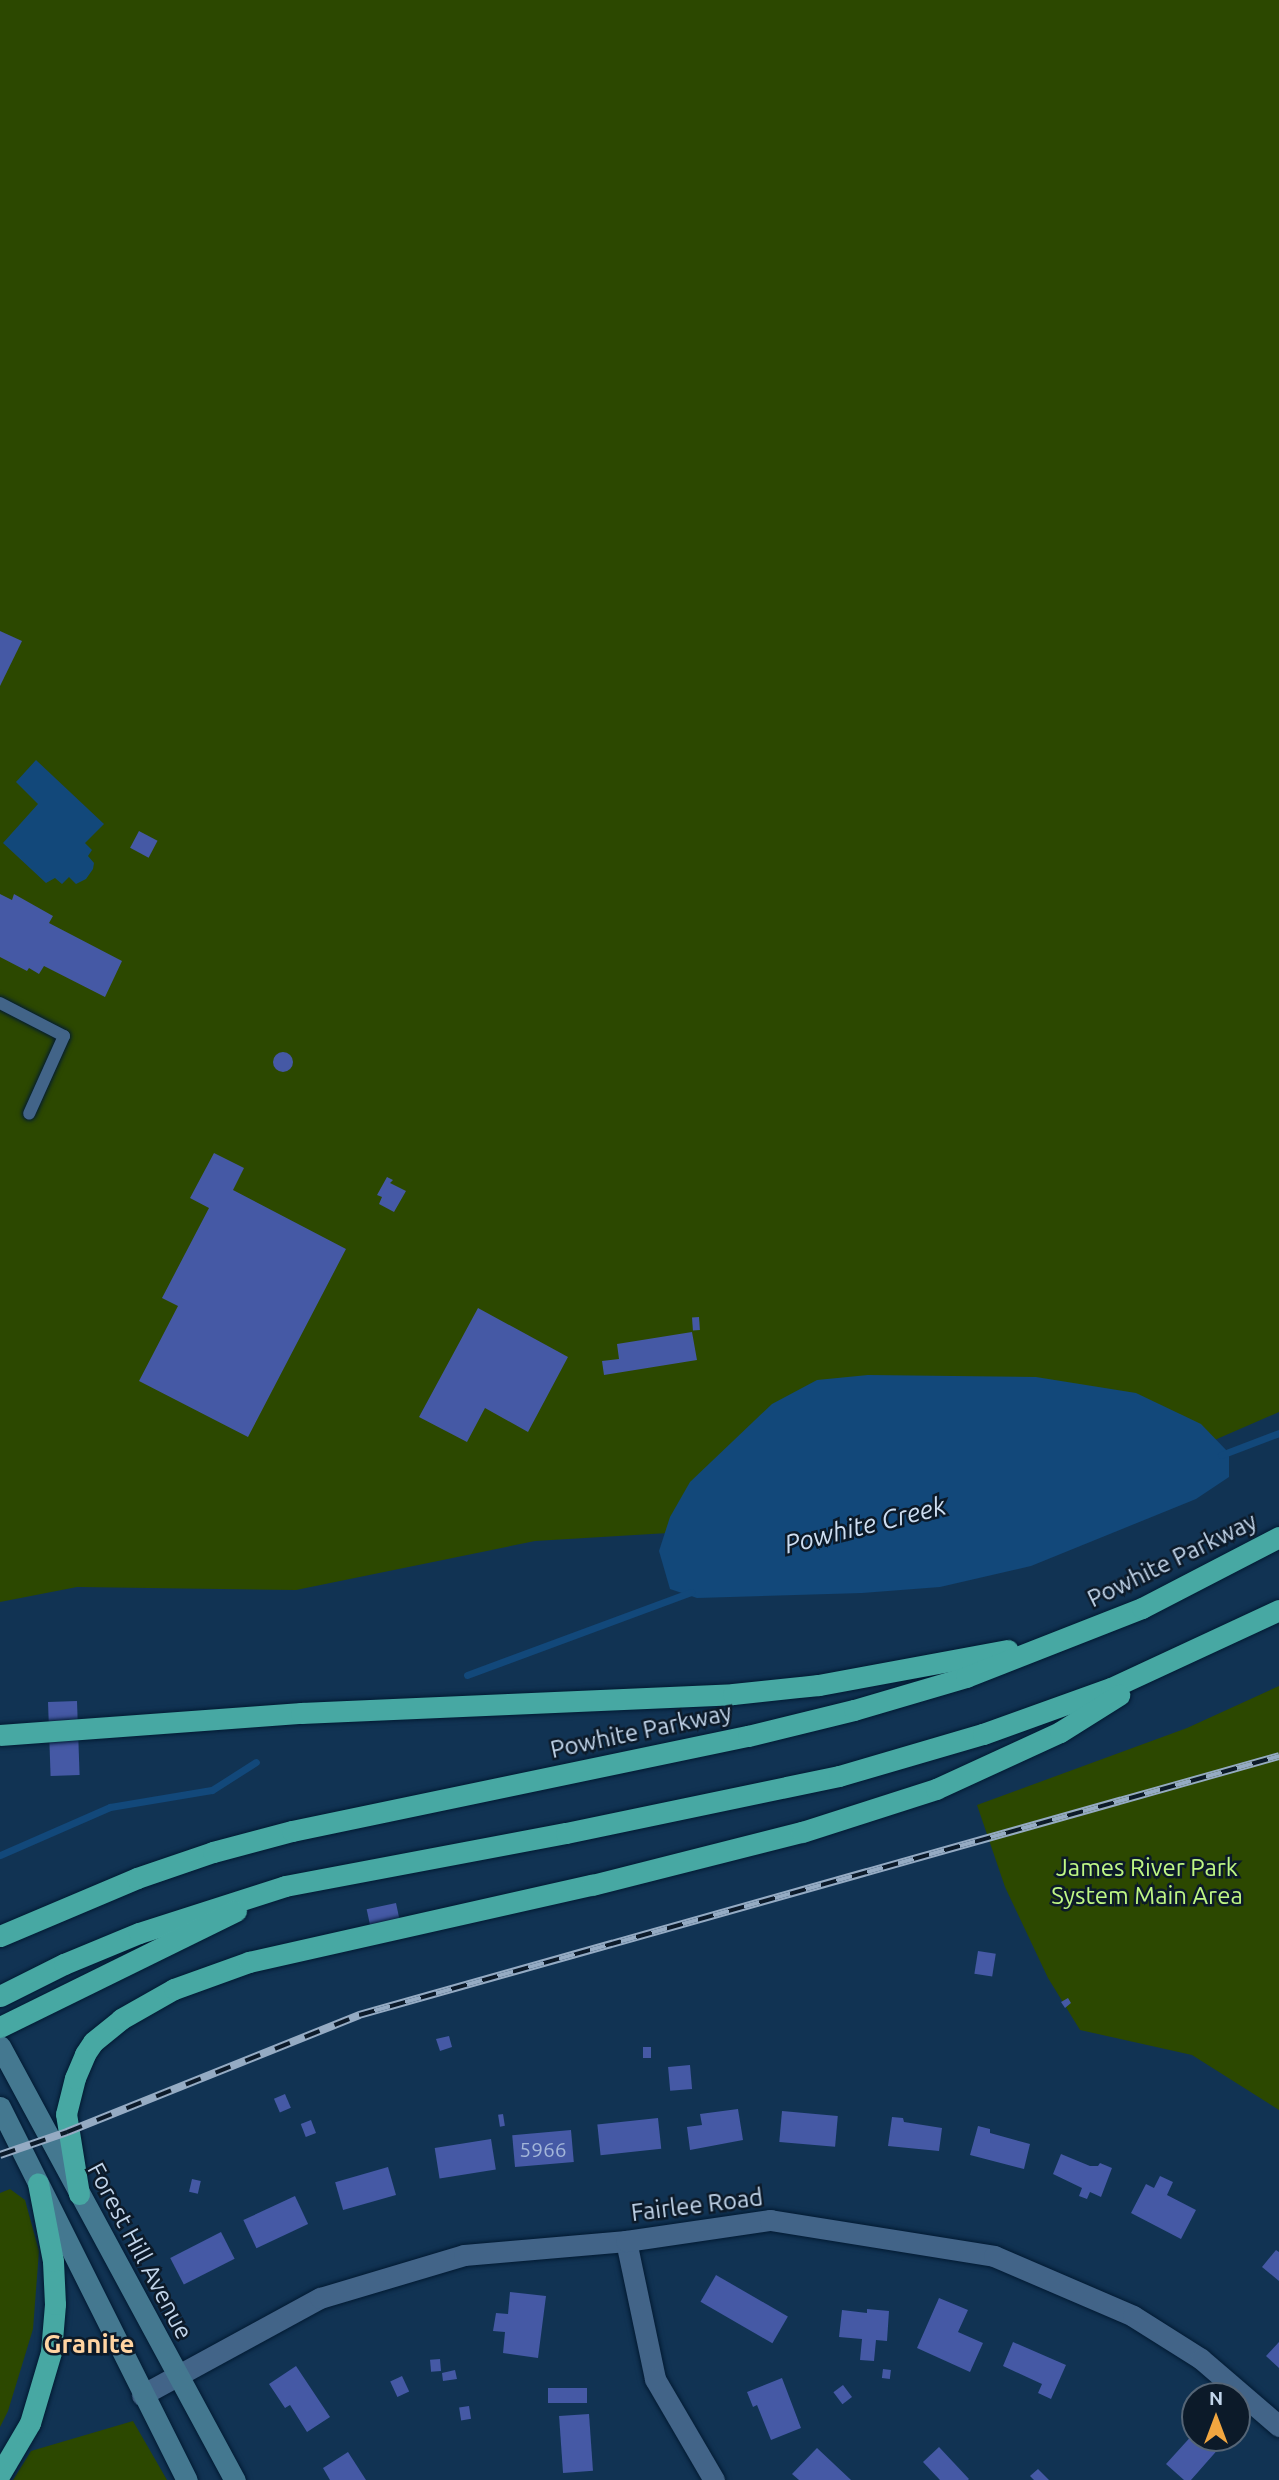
<!DOCTYPE html>
<html>
<head>
<meta charset="utf-8">
<style>
	body { margin:0 }
	#map { position:relative; width:1279px; height:2480px; overflow:hidden; background:#113353; font-family:Ubuntu,sans-serif }
	div>[style] { position:absolute }
	.green>* { inset:0; background:#2c4800 }
	.water>* { inset:0; background:#12487a }
	.stream>* { height:7px; margin:-3.5px; padding:0 3.5px; transform-origin:3.5px; border-radius:3.5px; background:#12487a }
	.building>* { inset:0; background:#4559a5; transform-origin:0 0 }
	.round { border-radius:50% }
	.roads { filter:drop-shadow(0 0 2px #021a32) drop-shadow(0 0 2px #021a32) }
	.lane>* { height:12px; margin:-6px; padding:0 6px; transform-origin:6px; border-radius:6px; background:#426488 }
	.street>* { height:21px; margin:-10.5px; padding:0 10.5px; transform-origin:10.5px; border-radius:10.5px; background:#426488 }
	.secondary>* { height:21px; margin:-10.5px; padding:0 10.5px; transform-origin:10.5px; border-radius:10.5px; background:#447890 }
	.highway>* { height:21px; margin:-10.5px; padding:0 10.5px; transform-origin:10.5px; border-radius:10.5px; background:#47a8a3 }
	.rail>* { height:8px; margin-top:-4px; transform-origin:0; background:repeating-linear-gradient(90deg,#0c1a29 0 16px,#95abc3 0 32px); box-sizing:border-box; border-block:2px solid #95abc3 }
	span { translate:-50% -50%; white-space:nowrap; text-align:center; line-height:1.15; -webkit-text-stroke:5px #0c1a29; paint-order:stroke }
	.number-label { font-size:21px; color:#a3b6d9 }
	.number-label span { -webkit-text-stroke-width:0 }
	.street-label { font-size:24px; color:#c2d5ea }
	.park-label { font-size:24px; color:#bff785 }
	.water-label { font-size:26px; color:#cedef1; font-style:italic }
	.neighbourhood-label { font-size:26px; color:#ffd4a2; font-weight:700 }
	.north { position:absolute; left:1181px; top:2382px; width:70px; height:70px; box-sizing:border-box; background:#0c1a29; border:2px solid #556576; border-radius:50%; rotate:0deg; font-size:19px; font-weight:700; line-height:28px; text-align:center; color:#c2d5ea }
	.north::after { content:''; display:block; margin:auto; width:24px; height:32px; background:#f1a640; clip-path:polygon(50% 0,100% 100%,50% 72%,0 100%) }
</style>
</head>
<body>
<div id="map">
	<div class="green">
		<i style="clip-path:polygon(0 0,1279px 0,1279px 1412px,1210px 1442px,818px 1524px,535px 1541px,296px 1590px,77px 1587px,0 1602px)"></i>
		<i style="clip-path:polygon(1279px 1686px,1279px 2110px,1192px 2055px,1080px 2030px,1048px 1978px,1005px 1887px,977px 1805px,1187px 1728px)"></i>
		<i style="clip-path:polygon(10px 2189px,25px 2200px,39px 2251px,33px 2329px,8px 2411px,0 2427px,0 2193px)"></i>
		<i style="clip-path:polygon(133px 2421px,167px 2480px,13px 2480px,31px 2451px)"></i>
	</div>
	<div class="water">
		<i style="clip-path:polygon(36px 760px,104px 824px,85px 843px,92px 850px,88px 856px,94px 863px,93px 869px,86px 879px,76px 884px,69px 877px,62px 884px,55px 878px,46px 883px,3px 843px,38px 804px,16px 782px)"></i>
		<i style="clip-path:polygon(868px 1375px,1036px 1377px,1136px 1393px,1201px 1424px,1229px 1453px,1229px 1477px,1196px 1499px,1031px 1566px,940px 1587px,862px 1593px,697px 1598px,670px 1589px,659px 1551px,670px 1517px,690px 1482px,772px 1404px,817px 1380px)"></i>
	</div>
	<div class="stream">
		<i style="left:1221px;top:1455px;width:62px;rotate:-20.8deg"></i>
		<i style="left:467px;top:1675px;width:239px;rotate:-20.3deg"></i>
		<i style="left:0;top:1855px;width:120px;rotate:-23.6deg"></i>
		<i style="left:110px;top:1807px;width:103px;rotate:-9.5deg"></i>
		<i style="left:212px;top:1790px;width:52px;rotate:-32.5deg"></i>
	</div>
	<div class="building">
		<i style="clip-path:polygon(0 631px,22px 641px,0 686px)"></i>
		<i style="left:139px;top:831px;width:21px;height:19px;rotate:28deg"></i>
		<i style="clip-path:polygon(0 894px,12px 900px,14px 894px,53px 916px,49px 923px,122px 961px,105px 997px,44px 966px,39px 974px,29px 968px,27px 971px,0 957px)"></i>
		<i class="round" style="left:273px;top:1052px;width:20px;height:20px"></i>
		<i style="clip-path:polygon(214px 1153px,244px 1168px,233px 1190px,346px 1249px,248px 1437px,139px 1381px,178px 1306px,162px 1298px,209px 1208px,190px 1198px)"></i>
		<i style="clip-path:polygon(387px 1177px,393px 1180px,390px 1183px,406px 1191px,394px 1212px,379px 1204px,382px 1197px,377px 1195px)"></i>
		<i style="clip-path:polygon(478px 1308px,568px 1357px,528px 1432px,485px 1408px,467px 1442px,419px 1417px)"></i>
		<i style="left:699px;top:1317px;width:13px;height:7px;rotate:86deg"></i>
		<i style="clip-path:polygon(692px 1332px,697px 1360px,604px 1375px,602px 1361px,619px 1359px,617px 1344px)"></i>
		<i style="left:77px;top:1701px;width:74px;height:29px;rotate:88deg"></i>
		<i style="left:396px;top:1903px;width:35px;height:30px;rotate:78deg"></i>
		<i style="left:978px;top:1951px;width:18px;height:23px;rotate:9deg"></i>
		<i style="clip-path:polygon(1068px 1998px,1071px 2003px,1065px 2008px,1061px 2002px)"></i>
		<i style="clip-path:polygon(449px 2036px,452px 2047px,440px 2051px,436px 2039px)"></i>
		<i style="left:643px;top:2047px;width:8px;height:11px"></i>
		<i style="left:690px;top:2065px;width:24px;height:22px;rotate:85deg"></i>
		<i style="left:285px;top:2094px;width:15px;height:12px;rotate:67deg"></i>
		<i style="clip-path:polygon(738px 2109px,743px 2140px,690px 2150px,687px 2127px,702px 2125px,700px 2114px)"></i>
		<i style="left:782px;top:2111px;width:56px;height:31px;rotate:5deg"></i>
		<i style="left:503px;top:2114px;width:12px;height:5px;rotate:81deg"></i>
		<i style="clip-path:polygon(892px 2117px,903px 2118px,904px 2122px,942px 2128px,939px 2151px,888px 2146px)"></i>
		<i style="left:658px;top:2118px;width:31px;height:61px;rotate:84deg"></i>
		<i style="left:311px;top:2120px;width:14px;height:11px;rotate:69deg"></i>
		<i style="clip-path:polygon(978px 2126px,990px 2129px,990px 2133px,1030px 2144px,1024px 2169px,970px 2155px)"></i>
		<i style="left:571px;top:2130px;width:32px;height:59px;rotate:85deg"></i>
		<i style="left:491px;top:2139px;width:31px;height:57px;rotate:81deg"></i>
		<i style="clip-path:polygon(1061px 2154px,1090px 2166px,1098px 2166px,1100px 2163px,1112px 2168px,1101px 2197px,1090px 2192px,1087px 2199px,1079px 2196px,1082px 2188px,1053px 2174px)"></i>
		<i style="left:388px;top:2167px;width:29px;height:55px;rotate:74deg"></i>
		<i style="clip-path:polygon(1160px 2176px,1173px 2182px,1167px 2195px,1196px 2210px,1181px 2239px,1131px 2213px,1146px 2184px,1154px 2188px)"></i>
		<i style="left:192px;top:2179px;width:9px;height:13px;rotate:13deg"></i>
		<i style="left:295px;top:2196px;width:31px;height:57px;rotate:65deg"></i>
		<i style="left:221px;top:2232px;width:30px;height:57px;rotate:63deg"></i>
		<i style="clip-path:polygon(1276px 2250px,1279px 2252px,1279px 2281px,1262px 2267px)"></i>
		<i style="left:716px;top:2275px;width:83px;height:31px;rotate:30deg"></i>
		<i style="clip-path:polygon(510px 2292px,546px 2296px,538px 2358px,503px 2353px,505px 2332px,493px 2331px,496px 2313px,508px 2314px)"></i>
		<i style="clip-path:polygon(939px 2298px,968px 2310px,958px 2332px,983px 2343px,970px 2372px,917px 2348px)"></i>
		<i style="clip-path:polygon(867px 2309px,889px 2311px,887px 2341px,876px 2340px,874px 2361px,860px 2360px,862px 2339px,839px 2337px,842px 2310px,867px 2313px)"></i>
		<i style="clip-path:polygon(1013px 2342px,1066px 2365px,1051px 2399px,1038px 2393px,1042px 2384px,1003px 2366px)"></i>
		<i style="clip-path:polygon(1279px 2342px,1279px 2368px,1266px 2356px)"></i>
		<i style="left:440px;top:2359px;width:12px;height:10px;rotate:85deg"></i>
		<i style="clip-path:polygon(296px 2366px,330px 2417px,307px 2432px,290px 2405px,285px 2408px,269px 2384px)"></i>
		<i style="left:883px;top:2369px;width:8px;height:9px;rotate:7deg"></i>
		<i style="clip-path:polygon(455px 2370px,457px 2379px,443px 2381px,442px 2373px)"></i>
		<i style="left:402px;top:2376px;width:17px;height:13px;rotate:65deg"></i>
		<i style="clip-path:polygon(782px 2378px,801px 2428px,771px 2440px,757px 2405px,753px 2407px,747px 2392px)"></i>
		<i style="left:843px;top:2385px;width:15px;height:12px;rotate:53deg"></i>
		<i style="left:587px;top:2388px;width:15px;height:39px;rotate:90deg"></i>
		<i style="left:469px;top:2406px;width:13px;height:10px;rotate:81deg"></i>
		<i style="left:589px;top:2414px;width:57px;height:30px;rotate:86deg"></i>
		<i style="clip-path:polygon(1195px 2432px,1195px 2438px,1228px 2438px,1191px 2480px,1184px 2480px,1166px 2464px)"></i>
		<i style="clip-path:polygon(939px 2447px,969px 2479px,968px 2480px,940px 2480px,923px 2462px)"></i>
		<i style="clip-path:polygon(817px 2448px,851px 2480px,799px 2480px,792px 2474px)"></i>
		<i style="clip-path:polygon(348px 2452px,366px 2480px,330px 2480px,323px 2468px)"></i>
		<i style="clip-path:polygon(1038px 2469px,1049px 2480px,1034px 2480px,1030px 2476px)"></i>
	</div>
	<div class="roads">
		<div class="lane">
			<i style="left:0;top:1003px;width:72px;rotate:27.3deg"></i>
			<i style="left:64px;top:1036px;width:85px;rotate:114.2deg"></i>
		</div>
		<div class="street">
			<i style="left:626px;top:2241px;width:141px;rotate:78.1deg"></i>
			<i style="left:655px;top:2379px;width:117px;rotate:59.7deg"></i>
			<i style="left:142px;top:2395px;width:203px;rotate:-28.6deg"></i>
			<i style="left:320px;top:2298px;width:150px;rotate:-16.6deg"></i>
			<i style="left:464px;top:2255px;width:163px;rotate:-4.9deg"></i>
			<i style="left:626px;top:2241px;width:146px;rotate:-8.3deg"></i>
			<i style="left:770px;top:2220px;width:227px;rotate:9.1deg"></i>
			<i style="left:994px;top:2256px;width:151px;rotate:23.3deg"></i>
			<i style="left:1133px;top:2316px;width:80px;rotate:32.3deg"></i>
			<i style="left:1201px;top:2359px;width:103px;rotate:40.7deg"></i>
		</div>
		<div class="secondary">
			<i style="left:0;top:2046px;width:494px;rotate:61.6deg"></i>
			<i style="left:0;top:2107px;width:417px;rotate:63.4deg"></i>
		</div>
		<div class="highway">
			<i style="left:0;top:1735px;width:302px;rotate:-4.2deg"></i>
			<i style="left:301px;top:1713px;width:432px;rotate:-2.5deg"></i>
			<i style="left:733px;top:1694px;width:86px;rotate:-6deg"></i>
			<i style="left:819px;top:1685px;width:192px;rotate:-10.5deg"></i>
			<i style="left:0;top:1936px;width:149px;rotate:-22.9deg"></i>
			<i style="left:137px;top:1878px;width:80px;rotate:-18.9deg"></i>
			<i style="left:213px;top:1852px;width:82px;rotate:-14.9deg"></i>
			<i style="left:292px;top:1831px;width:466px;rotate:-11.8deg"></i>
			<i style="left:748px;top:1736px;width:109px;rotate:-13.8deg"></i>
			<i style="left:854px;top:1710px;width:117px;rotate:-16.4deg"></i>
			<i style="left:966px;top:1677px;width:189px;rotate:-21.4deg"></i>
			<i style="left:1142px;top:1608px;width:154px;rotate:-27.4deg"></i>
			<i style="left:0;top:1996px;width:72px;rotate:-26.6deg"></i>
			<i style="left:64px;top:1964px;width:81px;rotate:-22.5deg"></i>
			<i style="left:139px;top:1933px;width:153px;rotate:-17.8deg"></i>
			<i style="left:285px;top:1886px;width:286px;rotate:-10.7deg"></i>
			<i style="left:566px;top:1833px;width:279px;rotate:-11.8deg"></i>
			<i style="left:839px;top:1776px;width:150px;rotate:-16.3deg"></i>
			<i style="left:983px;top:1734px;width:136px;rotate:-19.8deg"></i>
			<i style="left:1111px;top:1688px;width:185px;rotate:-24.9deg"></i>
			<i style="left:0;top:2027px;width:263px;rotate:-26.2deg"></i>
			<i style="left:79px;top:2194px;width:81px;rotate:-99.2deg"></i>
			<i style="left:66px;top:2114px;width:37px;rotate:-76deg"></i>
			<i style="left:75px;top:2078px;width:26px;rotate:-67deg"></i>
			<i style="left:85px;top:2054px;width:14px;rotate:-56deg"></i>
			<i style="left:93px;top:2042px;width:36px;rotate:-39deg"></i>
			<i style="left:121px;top:2019px;width:61px;rotate:-29.5deg"></i>
			<i style="left:174px;top:1989px;width:80px;rotate:-19.8deg"></i>
			<i style="left:249px;top:1962px;width:352px;rotate:-12.7deg"></i>
			<i style="left:592px;top:1885px;width:217px;rotate:-14.2deg"></i>
			<i style="left:802px;top:1832px;width:141px;rotate:-17.8deg"></i>
			<i style="left:936px;top:1789px;width:136px;rotate:-24.7deg"></i>
			<i style="left:1060px;top:1732px;width:70px;rotate:-32.1deg"></i>
			<i style="left:0;top:2474px;width:59px;rotate:-59.5deg"></i>
			<i style="left:30px;top:2423px;width:74px;rotate:-73.5deg"></i>
			<i style="left:51px;top:2352px;width:48px;rotate:-85.2deg"></i>
			<i style="left:55px;top:2304px;width:43px;rotate:-92.7deg"></i>
			<i style="left:53px;top:2261px;width:79px;rotate:-100.9deg"></i>
		</div>
	</div>
	<div class="rail">
		<i style="left:0;top:2155px;width:71px;rotate:-18.9deg"></i>
		<i style="left:67px;top:2132px;width:315px;rotate:-21.8deg"></i>
		<i style="left:359px;top:2015px;width:956px;rotate:-15.72deg"></i>
	</div>
	<div class="number-label">
		<span style="left:543px;top:2149px">5966</span>
	</div>
	<div class="street-label">
		<span style="left:1172px;top:1560px;rotate:-26deg">Powhite Parkway</span>
		<span style="left:641px;top:1731px;rotate:-12deg">Powhite Parkway</span>
		<span style="left:697px;top:2205px;rotate:-7deg">Fairlee Road</span>
		<span style="left:140px;top:2251px;rotate:62deg">Forest Hill Avenue</span>
	</div>
	<div class="park-label">
		<span style="left:1147px;top:1882px">James River Park<br>System Main Area</span>
	</div>
	<div class="water-label">
		<span style="left:865px;top:1525px;rotate:-14deg">Powhite Creek</span>
	</div>
	<div class="neighbourhood-label">
		<span style="left:89px;top:2344px">Granite</span>
	</div>
	<div class="north">N</div>
</div>
</body>
</html>
